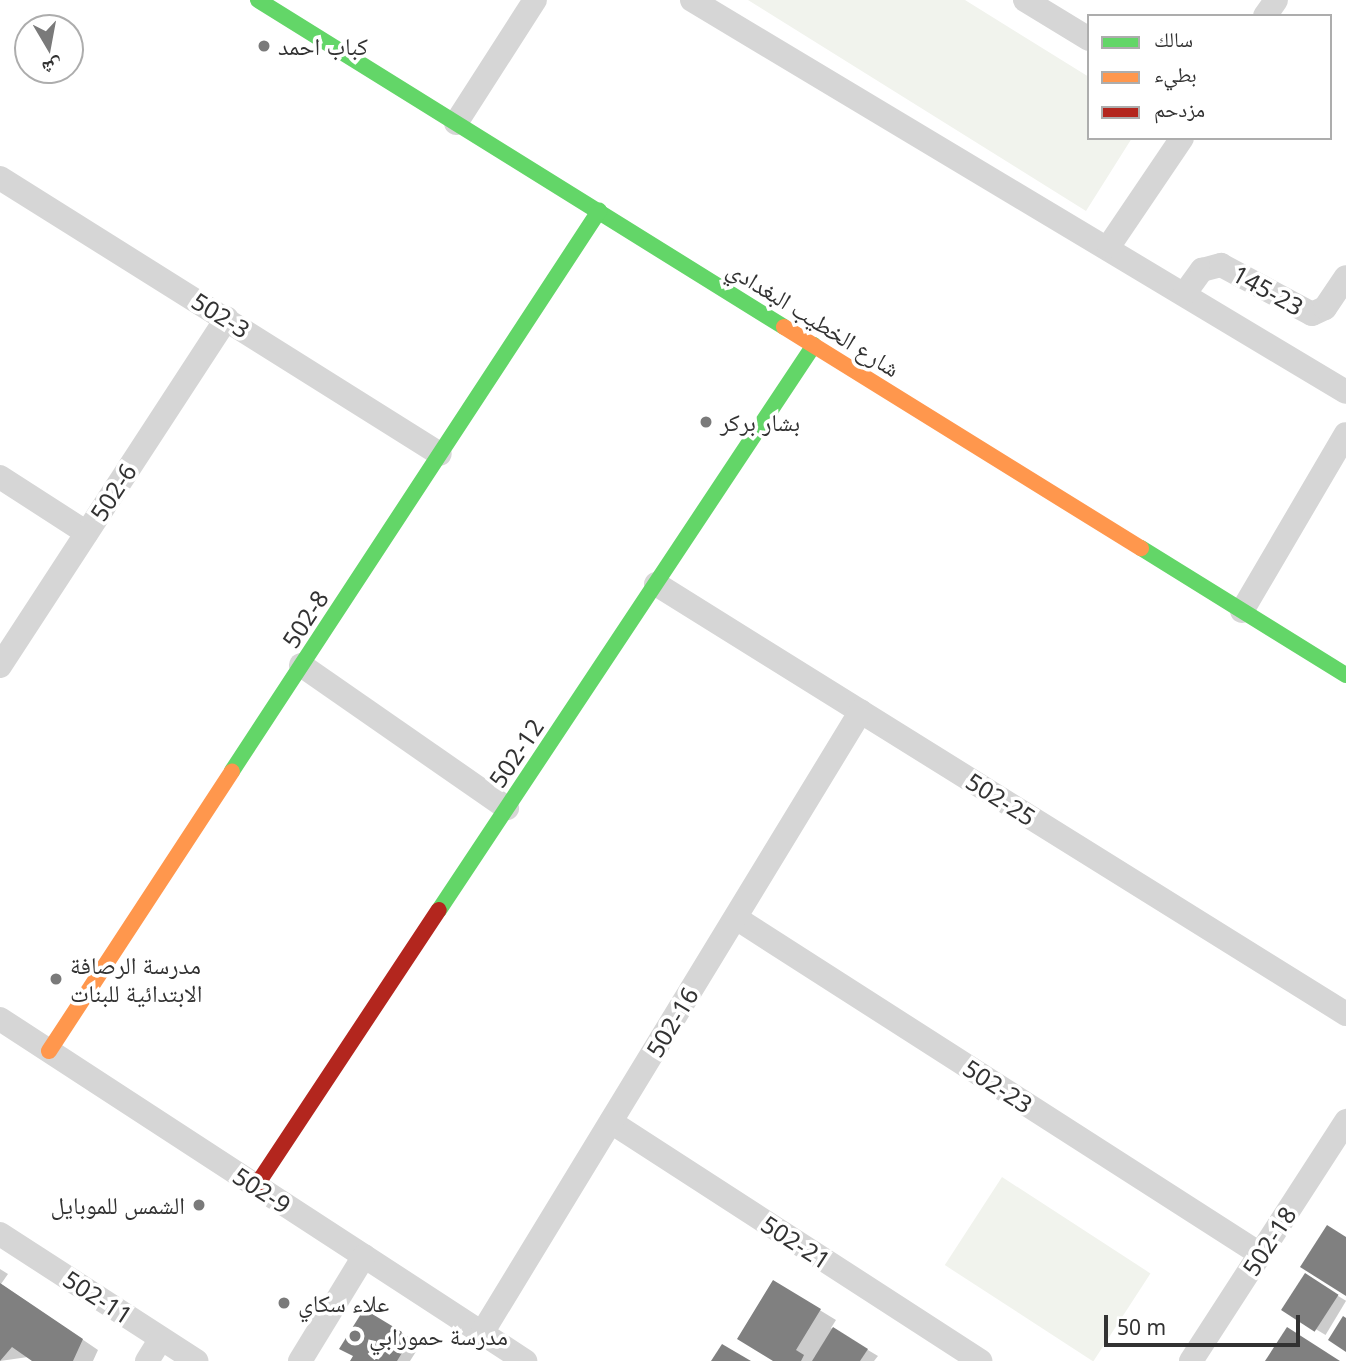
<!DOCTYPE html>
<html>
<head>
<meta charset="utf-8">
<style>
	body { margin:0 }
	#map { position:relative; width:1346px; height:1361px; overflow:hidden; background:#fff; font-family:"Noto Sans","Noto Naskh Arabic",sans-serif }
	div>[style] { position:absolute }
	.green>* { inset:0; background:#f1f3ed; transform-origin:0 0 }
	.shadow>* { inset:0; background:#0003; transform-origin:0 0 }
	.building>* { inset:0; background:#808080; transform-origin:0 0 }
	.street>* { height:24px; margin:-12px; padding:0 12px; transform-origin:12px; border-radius:12px; background:#d6d6d6 }
	.fast>* { height:16px; margin:-8px; padding:0 8px; transform-origin:8px; border-radius:8px; background:#63d668 }
	.slow>* { height:16px; margin:-8px; padding:0 8px; transform-origin:8px; border-radius:8px; background:#ff974d }
	.jam>* { height:16px; margin:-8px; padding:0 8px; transform-origin:8px; border-radius:8px; background:#b3261e }
	.dots>* { width:19px; height:19px; translate:-50% -50%; box-sizing:border-box; border:4px solid #fff; border-radius:50% }
	span { translate:-50% -50%; white-space:nowrap; text-align:center; line-height:1.15; -webkit-text-stroke:7px #fff; paint-order:stroke }
	.poi-label { font-size:24px; color:#323232 }
	.left { translate:0 -50%; text-align:left }
	.right { translate:-100% -50%; text-align:right }
	.street-label { font-size:24px; color:#323232 }
	.legend { position:absolute; left:1087px; top:14px; width:245px; height:126px; box-sizing:border-box; background:#fff; border:2px solid #adadad; margin:0; padding:9px 12px; list-style:none; font-size:21px; color:#323232 }
	.legend li { display:flex; align-items:center; gap:14px; height:35px }
	.legend b { width:35px; border:2px solid #adadad }
	.north { position:absolute; left:14px; top:14px; width:70px; height:70px; box-sizing:border-box; background:#fff; border:2px solid #adadad; border-radius:50%; rotate:170deg; font-size:19px; font-weight:700; line-height:28px; text-align:center; color:#323232 }
	.north::after { content:''; display:block; margin:auto; width:24px; height:32px; background:#7a7a7a; clip-path:polygon(50% 0,100% 100%,50% 72%,0 100%) }
	.scale { position:absolute; left:1104px; top:1315px; width:196px; height:32px; box-sizing:border-box; border:4px solid #323232; border-top:0; padding-left:9px; font-size:21px; line-height:24px; white-space:nowrap; color:#323232; -webkit-text-stroke:5px #fff; paint-order:stroke }
</style>
</head>
<body>
<div id="map">
	<div class="green">
		<i style="clip-path:polygon(748px 0,965px 0,1089px 77px,1089px 138px,1132px 138px,1086px 211px)"></i>
		<i style="left:1002px;top:1177px;width:177px;height:105px;rotate:33deg"></i>
	</div>
	<div class="shadow">
		<i style="clip-path:polygon(0 1269px,8px 1274px,1px 1284px,98px 1350px,93px 1361px,33px 1361px,28px 1357px,0 1361px)"></i>
		<i style="left:1305px;top:1276px;width:48px;height:40px;rotate:31deg"></i>
		<i style="clip-path:polygon(790px 1292px,836px 1320px,831px 1328px,878px 1356px,874px 1361px,776px 1361px)"></i>
		<i style="clip-path:polygon(365px 1311px,412px 1339px,408px 1345px,417px 1350px,410px 1361px,352px 1361px)"></i>
	</div>
	<div class="building">
		<i style="clip-path:polygon(1327px 1225px,1346px 1237px,1346px 1296px,1300px 1267px)"></i>
		<i style="left:1305px;top:1273px;width:40px;height:44px;rotate:33deg"></i>
		<i style="clip-path:polygon(773px 1280px,821px 1309px,796px 1350px,804px 1355px,801px 1361px,773px 1361px,737px 1339px)"></i>
		<i style="clip-path:polygon(0 1283px,83px 1339px,73px 1361px,32px 1361px,12px 1347px,0 1361px)"></i>
		<i style="clip-path:polygon(364px 1309px,402px 1332px,399px 1338px,408px 1343px,397px 1361px,350px 1361px,353px 1356px,339px 1349px)"></i>
		<i style="clip-path:polygon(1343px 1316px,1346px 1318px,1346px 1352px,1328px 1340px)"></i>
		<i style="clip-path:polygon(833px 1327px,868px 1349px,860px 1361px,812px 1361px)"></i>
		<i style="clip-path:polygon(1287px 1327px,1340px 1361px,1265px 1361px)"></i>
		<i style="clip-path:polygon(722px 1344px,751px 1361px,711px 1361px)"></i>
	</div>
	<div class="street">
		<i style="left:692px;top:0;width:762px;rotate:30.94deg"></i>
		<i style="left:1025px;top:0;width:75px;rotate:31.4deg"></i>
		<i style="left:1265px;top:16px;width:19px;rotate:-55deg"></i>
		<i style="left:456px;top:123px;width:146px;rotate:-57.3deg"></i>
		<i style="left:0;top:178px;width:519px;rotate:32.1deg"></i>
		<i style="left:1109px;top:246px;width:130px;rotate:-55.9deg"></i>
		<i style="left:1185px;top:293px;width:29px;rotate:-54deg"></i>
		<i style="left:1202px;top:270px;width:20px;rotate:-15deg"></i>
		<i style="left:1221px;top:265px;width:103px;rotate:28.3deg"></i>
		<i style="left:1312px;top:314px;width:14px;rotate:-25deg"></i>
		<i style="left:1325px;top:308px;width:37px;rotate:-56deg"></i>
		<i style="left:0;top:477px;width:103px;rotate:32.8deg"></i>
		<i style="left:656px;top:584px;width:813px;rotate:31.93deg"></i>
		<i style="left:1242px;top:611px;width:205px;rotate:-59.6deg"></i>
		<i style="left:301px;top:665px;width:251px;rotate:34.8deg"></i>
		<i style="left:0;top:666px;width:415px;rotate:-56.9deg"></i>
		<i style="left:736px;top:918px;width:622px;rotate:32.67deg"></i>
		<i style="left:0;top:1019px;width:627px;rotate:33.08deg"></i>
		<i style="left:611px;top:1122px;width:440px;rotate:32.9deg"></i>
		<i style="left:0;top:1234px;width:234px;rotate:32.9deg"></i>
		<i style="left:482px;top:1333px;width:728px;rotate:-58.65deg"></i>
		<i style="left:147px;top:1361px;width:26px;rotate:-58deg"></i>
		<i style="left:300px;top:1361px;width:123px;rotate:-58.6deg"></i>
		<i style="left:1191px;top:1361px;width:286px;rotate:-57.1deg"></i>
	</div>
	<div class="fast">
		<i style="left:258px;top:0;width:619px;rotate:31.87deg"></i>
		<i style="left:1141px;top:548px;width:241px;rotate:31.8deg"></i>
		<i style="left:232px;top:771px;width:670px;rotate:-56.76deg"></i>
		<i style="left:439px;top:910px;width:678px;rotate:-56.43deg"></i>
	</div>
	<div class="slow">
		<i style="left:784px;top:327px;width:420px;rotate:31.8deg"></i>
		<i style="left:49px;top:1051px;width:334px;rotate:-56.8deg"></i>
	</div>
	<div class="jam">
		<i style="left:256px;top:1186px;width:331px;rotate:-56.5deg"></i>
	</div>
	<div class="dots">
		<i style="left:264px;top:46px;background:#7a7a7a"></i>
		<i style="left:706px;top:422px;background:#7a7a7a"></i>
		<i style="left:56px;top:979px;background:#7a7a7a"></i>
		<i style="left:199px;top:1205px;background:#7a7a7a"></i>
		<i style="left:284px;top:1303px;background:#7a7a7a"></i>
		<i style="left:355px;top:1336px;background:#7a7a7a"></i>
	</div>
	<div class="poi-label">
		<span class="left" style="left:278px;top:46px">كباب احمد</span>
		<span class="left" style="left:720px;top:422px">بشار بركر</span>
		<span class="left" style="left:70px;top:979px">مدرسة الرصافة<br>الابتدائية للبنات</span>
		<span class="right" style="left:185px;top:1205px">الشمس للموبايل</span>
		<span class="left" style="left:298px;top:1303px">علاء سكاي</span>
		<span class="left" style="left:369px;top:1336px">مدرسة حمورابي</span>
	</div>
	<div class="street-label">
		<span style="left:1268px;top:290px;rotate:29deg">145-23</span>
		<span style="left:221px;top:315px;rotate:32deg">502-3</span>
		<span style="left:814px;top:318px;rotate:32deg">شارع الخطيب البغدادي</span>
		<span style="left:113px;top:492px;rotate:-57deg">502-6</span>
		<span style="left:305px;top:619px;rotate:-57deg">502-8</span>
		<span style="left:516px;top:753px;rotate:-56deg">502-12</span>
		<span style="left:1001px;top:799px;rotate:32deg">502-25</span>
		<span style="left:672px;top:1022px;rotate:-59deg">502-16</span>
		<span style="left:998px;top:1086px;rotate:33deg">502-23</span>
		<span style="left:262px;top:1190px;rotate:33deg">502-9</span>
		<span style="left:1269px;top:1241px;rotate:-57deg">502-18</span>
		<span style="left:796px;top:1242px;rotate:33deg">502-21</span>
		<span style="left:98px;top:1297px;rotate:33deg">502-11</span>
	</div>
	<ul class="legend">
	<li><b style="height:9px;background:#63d668"></b>سالك</li>
	<li><b style="height:9px;background:#ff974d"></b>بطيء</li>
	<li><b style="height:9px;background:#b3261e"></b>مزدحم</li>
	</ul>
	<div class="north">ش</div>
	<div class="scale">50 m</div>
</div>
</body>
</html>
